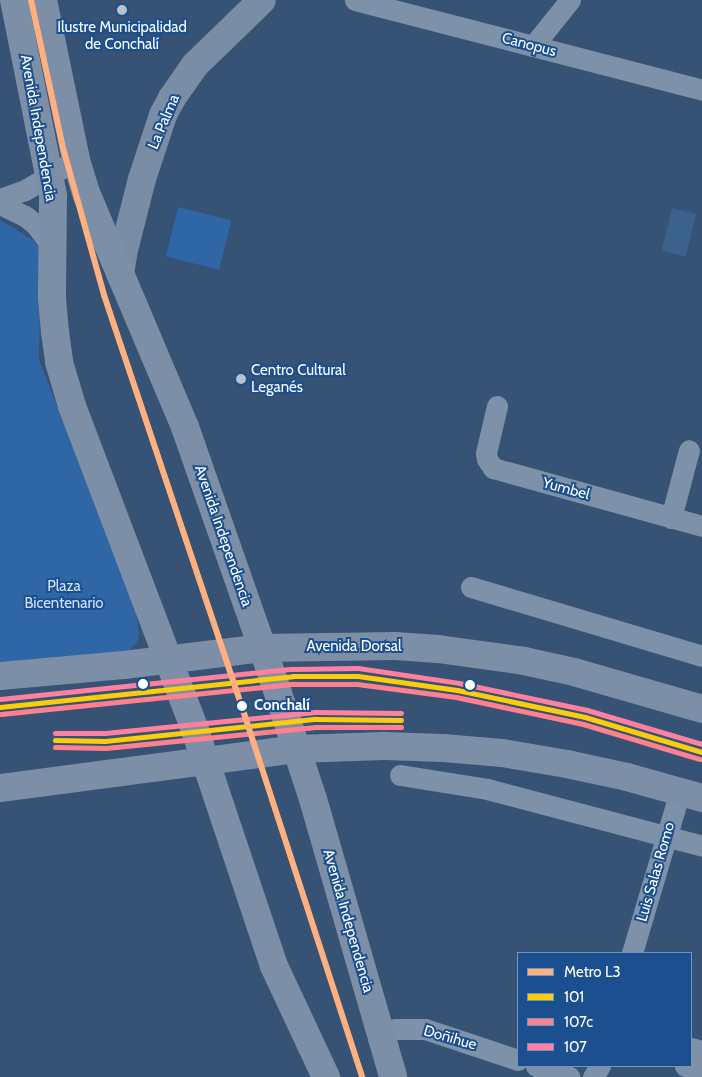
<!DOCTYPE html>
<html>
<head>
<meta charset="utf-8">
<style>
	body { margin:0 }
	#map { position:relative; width:702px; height:1077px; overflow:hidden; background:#365274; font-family:Cabin,sans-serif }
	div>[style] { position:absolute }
	.green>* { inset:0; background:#2f66a5; transform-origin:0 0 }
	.water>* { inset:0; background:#3b618d; transform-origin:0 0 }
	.minor>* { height:21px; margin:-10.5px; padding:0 10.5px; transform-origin:10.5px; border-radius:10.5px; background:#7d92a8 }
	.secondary>* { height:28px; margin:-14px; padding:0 14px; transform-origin:14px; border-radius:14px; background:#798da4 }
	.primary>* { height:28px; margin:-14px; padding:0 14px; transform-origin:14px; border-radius:14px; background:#7d8ea7 }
	.bus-1>* { height:5px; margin:-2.5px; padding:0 2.5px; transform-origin:2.5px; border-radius:2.5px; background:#fccd0d }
	.bus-2>* { height:5px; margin:-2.5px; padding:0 2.5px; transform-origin:2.5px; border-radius:2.5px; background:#ff808e }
	.bus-3>* { height:5px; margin:-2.5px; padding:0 2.5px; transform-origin:2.5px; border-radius:2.5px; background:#ff809f }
	.metro-1>* { height:6px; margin:-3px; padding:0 3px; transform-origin:3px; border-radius:3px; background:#ffb080 }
	.dots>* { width:14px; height:14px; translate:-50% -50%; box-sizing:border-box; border:2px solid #1b4f8f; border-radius:50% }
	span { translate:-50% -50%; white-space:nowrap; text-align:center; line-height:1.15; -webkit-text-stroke:4px #1b4f8f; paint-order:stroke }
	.poi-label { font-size:15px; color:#fff }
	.left { translate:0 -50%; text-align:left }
	.street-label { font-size:15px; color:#fff }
	.park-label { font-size:15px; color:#cfe3fa }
	.stop-label { font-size:15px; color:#fff; font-weight:700 }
	.legend { position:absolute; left:517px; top:952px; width:175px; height:115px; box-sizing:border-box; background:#1b4f8f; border:1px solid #7695bc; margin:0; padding:6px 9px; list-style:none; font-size:15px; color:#fff }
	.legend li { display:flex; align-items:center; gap:10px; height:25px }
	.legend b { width:25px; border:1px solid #7695bc }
</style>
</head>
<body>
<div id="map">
	<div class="green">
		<i style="left:178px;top:207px;width:55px;height:51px;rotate:14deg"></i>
		<i style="clip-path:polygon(0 220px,33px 240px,41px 250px,39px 360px,135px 605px,139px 634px,137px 642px,128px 652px,0 665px)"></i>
	</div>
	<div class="water">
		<i style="left:672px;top:208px;width:25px;height:44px;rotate:14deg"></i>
	</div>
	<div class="minor">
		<i style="left:355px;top:0;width:358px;rotate:14.5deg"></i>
		<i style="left:533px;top:46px;width:59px;rotate:-51.2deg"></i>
		<i style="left:0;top:199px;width:27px;rotate:-20deg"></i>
		<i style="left:25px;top:190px;width:59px;rotate:-30.5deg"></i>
		<i style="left:0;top:204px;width:28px;rotate:26deg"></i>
		<i style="left:25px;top:216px;width:13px;rotate:39deg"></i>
		<i style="left:35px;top:224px;width:30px;rotate:53deg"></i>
		<i style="left:497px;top:406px;width:48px;rotate:103.2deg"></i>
		<i style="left:486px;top:453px;width:6px;rotate:81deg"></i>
		<i style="left:487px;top:459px;width:11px;rotate:56deg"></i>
		<i style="left:493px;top:468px;width:217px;rotate:15.5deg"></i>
		<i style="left:671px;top:518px;width:70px;rotate:-75.2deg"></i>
		<i style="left:471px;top:587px;width:241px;rotate:16.6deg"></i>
		<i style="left:400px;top:775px;width:88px;rotate:9.1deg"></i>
		<i style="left:487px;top:789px;width:222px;rotate:14.8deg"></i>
		<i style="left:632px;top:953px;width:169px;rotate:-73.5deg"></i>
		<i style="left:379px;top:1032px;width:17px;rotate:-10deg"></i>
		<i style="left:396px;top:1029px;width:29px"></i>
		<i style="left:425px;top:1029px;width:98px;rotate:18.4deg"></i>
		<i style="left:691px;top:1048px;width:11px;rotate:15deg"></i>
		<i style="left:536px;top:1066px;width:35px;rotate:18deg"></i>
		<i style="left:685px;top:1066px;width:18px;rotate:16deg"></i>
		<i style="left:593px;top:1077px;width:13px;rotate:-58deg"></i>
	</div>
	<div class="secondary">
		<i style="left:120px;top:274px;width:20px;rotate:-81deg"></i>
		<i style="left:123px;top:254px;width:77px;rotate:-75.8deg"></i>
		<i style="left:142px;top:179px;width:67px;rotate:-71.8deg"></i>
		<i style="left:163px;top:115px;width:19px;rotate:-62deg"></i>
		<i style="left:172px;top:98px;width:40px;rotate:-55.1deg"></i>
		<i style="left:195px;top:65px;width:93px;rotate:-44.1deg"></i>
	</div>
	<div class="primary">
		<i style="left:14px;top:0;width:200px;rotate:78.7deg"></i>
		<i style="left:53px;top:196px;width:102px;rotate:90.6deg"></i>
		<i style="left:52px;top:298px;width:34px;rotate:85deg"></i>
		<i style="left:55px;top:332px;width:30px;rotate:82deg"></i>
		<i style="left:59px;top:362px;width:46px;rotate:73.5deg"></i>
		<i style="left:72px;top:406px;width:350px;rotate:69.2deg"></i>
		<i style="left:196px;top:733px;width:246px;rotate:71.5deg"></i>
		<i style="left:274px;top:966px;width:123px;rotate:64.9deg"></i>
		<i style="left:43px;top:0;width:163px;rotate:78.3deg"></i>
		<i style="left:76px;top:160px;width:37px;rotate:73deg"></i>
		<i style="left:87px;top:195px;width:252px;rotate:67.1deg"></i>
		<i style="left:185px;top:427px;width:266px;rotate:70.7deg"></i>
		<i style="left:273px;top:678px;width:127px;rotate:71.7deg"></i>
		<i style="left:313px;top:799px;width:289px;rotate:73.9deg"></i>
		<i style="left:0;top:676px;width:124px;rotate:-5.1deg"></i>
		<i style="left:124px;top:665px;width:139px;rotate:-7deg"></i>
		<i style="left:262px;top:648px;width:133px;rotate:-0.9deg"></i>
		<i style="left:395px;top:646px;width:43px;rotate:4deg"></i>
		<i style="left:438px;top:649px;width:87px;rotate:7.9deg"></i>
		<i style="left:524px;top:661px;width:51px;rotate:12.4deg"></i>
		<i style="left:574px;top:672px;width:133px;rotate:16.1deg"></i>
		<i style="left:0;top:788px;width:300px;rotate:-7.5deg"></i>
		<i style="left:297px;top:749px;width:87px;rotate:-2deg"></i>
		<i style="left:384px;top:746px;width:59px;rotate:1.9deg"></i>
		<i style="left:443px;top:748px;width:59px;rotate:4.8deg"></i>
		<i style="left:502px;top:753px;width:66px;rotate:9.6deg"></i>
		<i style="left:567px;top:764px;width:61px;rotate:12.2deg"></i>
		<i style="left:627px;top:777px;width:78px;rotate:15.6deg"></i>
	</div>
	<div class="bus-1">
		<i style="left:0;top:707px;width:295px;rotate:-6deg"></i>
		<i style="left:293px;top:676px;width:65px"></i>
		<i style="left:358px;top:676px;width:100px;rotate:8deg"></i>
		<i style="left:457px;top:690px;width:131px;rotate:11.9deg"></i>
		<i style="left:585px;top:717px;width:122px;rotate:16.7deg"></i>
		<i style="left:55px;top:740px;width:50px;rotate:1.1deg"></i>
		<i style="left:105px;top:741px;width:212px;rotate:-6deg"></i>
		<i style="left:316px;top:719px;width:85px;rotate:0.7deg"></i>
	</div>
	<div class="bus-2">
		<i style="left:1px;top:714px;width:294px;rotate:-5.9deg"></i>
		<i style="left:293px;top:684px;width:64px"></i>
		<i style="left:357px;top:684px;width:100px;rotate:7.5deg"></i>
		<i style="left:456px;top:697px;width:130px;rotate:12deg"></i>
		<i style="left:583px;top:724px;width:122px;rotate:16.7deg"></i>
		<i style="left:55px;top:747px;width:51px;rotate:1.1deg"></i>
		<i style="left:106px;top:748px;width:211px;rotate:-5.7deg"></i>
		<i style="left:316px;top:727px;width:85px"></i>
	</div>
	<div class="bus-3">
		<i style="left:0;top:699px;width:294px;rotate:-5.9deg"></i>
		<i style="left:292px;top:669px;width:66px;rotate:-0.9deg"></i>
		<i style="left:358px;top:668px;width:102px;rotate:8.4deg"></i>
		<i style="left:459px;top:683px;width:131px;rotate:11.9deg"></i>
		<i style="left:587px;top:710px;width:120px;rotate:16.5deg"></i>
		<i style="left:55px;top:733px;width:50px"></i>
		<i style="left:105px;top:733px;width:211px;rotate:-5.7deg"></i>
		<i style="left:315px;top:712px;width:86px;rotate:0.7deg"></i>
	</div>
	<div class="metro-1">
		<i style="left:31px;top:0;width:151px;rotate:77.8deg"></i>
		<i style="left:63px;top:148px;width:153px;rotate:74.4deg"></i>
		<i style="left:104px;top:295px;width:434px;rotate:71.5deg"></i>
		<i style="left:242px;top:707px;width:389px;rotate:72deg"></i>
	</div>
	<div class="dots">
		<i style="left:122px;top:10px;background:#b9c2ce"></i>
		<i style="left:241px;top:379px;background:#b9c2ce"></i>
		<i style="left:143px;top:684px;background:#fff"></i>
		<i style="left:470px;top:685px;background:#fff"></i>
		<i style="left:242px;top:706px;background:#fff"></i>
	</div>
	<div class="poi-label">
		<span style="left:122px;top:36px">Ilustre Municipalidad<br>de Conchalí</span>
		<span class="left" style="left:251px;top:379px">Centro Cultural<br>Leganés</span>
	</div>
	<div class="street-label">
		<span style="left:529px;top:45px;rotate:15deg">Canopus</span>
		<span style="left:164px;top:122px;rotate:-67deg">La Palma</span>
		<span style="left:38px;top:128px;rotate:80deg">Avenida Independencia</span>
		<span style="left:566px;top:489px;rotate:15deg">Yumbel</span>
		<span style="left:223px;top:536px;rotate:71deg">Avenida Independencia</span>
		<span style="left:354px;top:647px">Avenida Dorsal</span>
		<span style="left:656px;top:872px;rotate:-74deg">Luis Salas Romo</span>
		<span style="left:348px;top:921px;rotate:74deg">Avenida Independencia</span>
		<span style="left:450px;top:1038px;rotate:16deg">Doñihue</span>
	</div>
	<div class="park-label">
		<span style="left:64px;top:595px">Plaza<br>Bicentenario</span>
	</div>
	<div class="stop-label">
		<span class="left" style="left:254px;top:706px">Conchalí</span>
	</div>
	<ul class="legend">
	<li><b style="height:6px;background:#ffb080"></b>Metro L3</li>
	<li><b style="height:6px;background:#fccd0d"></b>101</li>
	<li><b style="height:6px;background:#ff808e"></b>107c</li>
	<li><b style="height:6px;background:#ff809f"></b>107</li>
	</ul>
</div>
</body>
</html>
